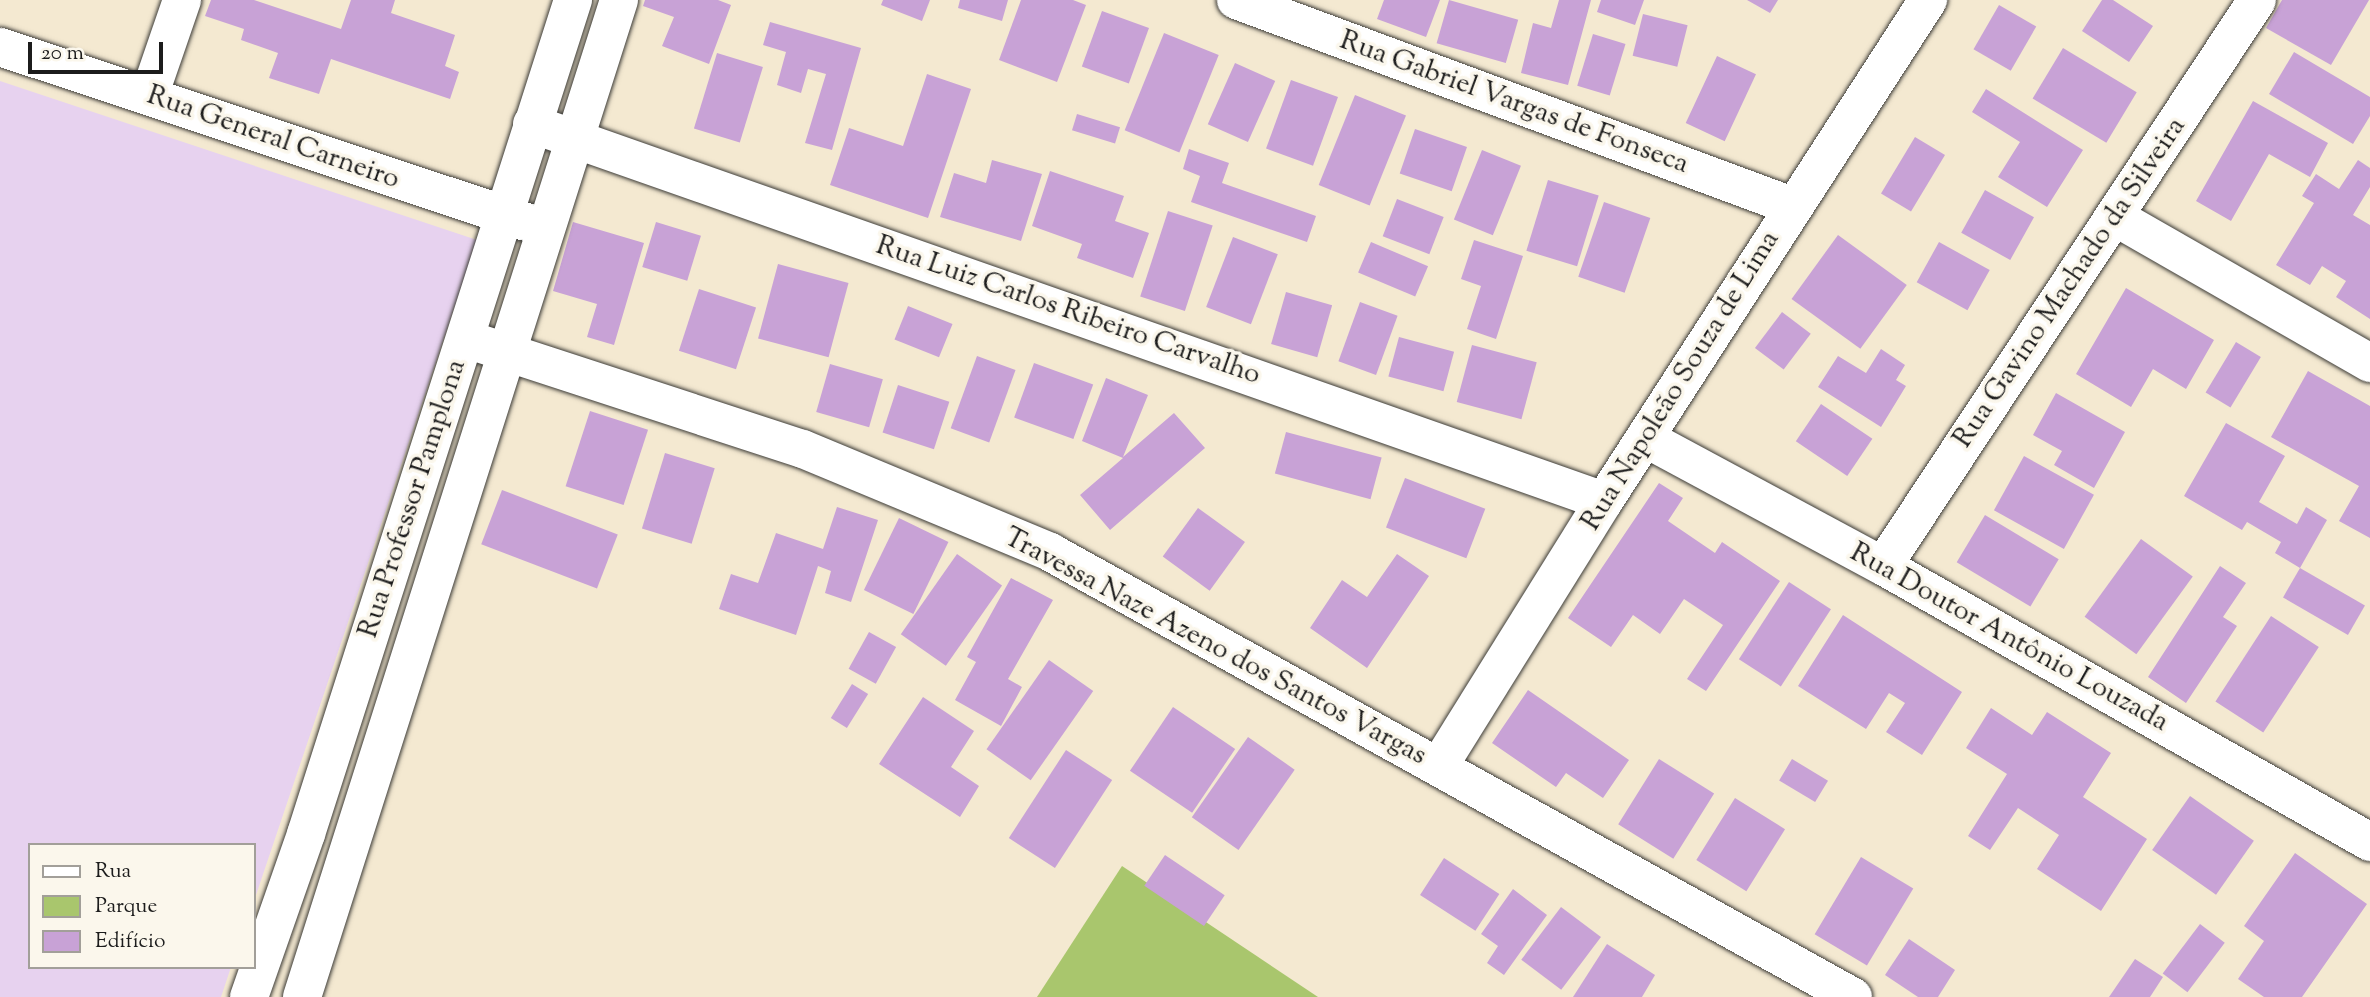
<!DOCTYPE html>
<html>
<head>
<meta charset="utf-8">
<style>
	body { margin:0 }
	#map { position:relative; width:2370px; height:997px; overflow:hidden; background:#f4e9d1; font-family:"Sorts Mill Goudy",serif }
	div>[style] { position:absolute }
	.built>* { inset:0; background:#e7d2ef }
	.green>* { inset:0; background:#a9c66d }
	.building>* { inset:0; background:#c8a2d6; transform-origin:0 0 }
	.roads { filter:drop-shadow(0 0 2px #3c3b37) drop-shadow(0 0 2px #3c3b37) }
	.minor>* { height:38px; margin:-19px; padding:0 19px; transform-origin:19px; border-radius:19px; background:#fff }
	span { translate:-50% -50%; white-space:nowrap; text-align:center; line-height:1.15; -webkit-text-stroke:7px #fbf7ec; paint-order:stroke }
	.street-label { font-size:28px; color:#1c1c1c }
	.legend { position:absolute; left:28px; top:843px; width:228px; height:126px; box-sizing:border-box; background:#fbf7ec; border:2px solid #a29f99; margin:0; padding:9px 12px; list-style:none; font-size:21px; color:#1c1c1c }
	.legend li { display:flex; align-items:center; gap:14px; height:35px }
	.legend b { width:35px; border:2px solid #a29f99 }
	.scale { position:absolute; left:28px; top:42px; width:135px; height:32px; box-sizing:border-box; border:4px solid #1c1c1c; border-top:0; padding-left:9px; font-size:21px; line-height:24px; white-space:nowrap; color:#1c1c1c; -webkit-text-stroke:5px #fbf7ec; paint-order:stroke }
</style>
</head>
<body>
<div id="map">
	<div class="built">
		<i style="clip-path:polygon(0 81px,477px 240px,254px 901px,254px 845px,30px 845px,30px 967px,231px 967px,221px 997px,0 997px)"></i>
	</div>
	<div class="green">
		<i style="clip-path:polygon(1122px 866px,1318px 997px,1037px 997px)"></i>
	</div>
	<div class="building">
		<i style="clip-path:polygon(211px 0,254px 0,341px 29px,351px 0,395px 0,391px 13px,455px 35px,445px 66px,459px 72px,450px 99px,331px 59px,319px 94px,269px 78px,278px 53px,241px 40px,244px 29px,205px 16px)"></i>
		<i style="clip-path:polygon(645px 0,718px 0,731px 5px,709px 64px,662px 46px,674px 17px,643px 6px)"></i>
		<i style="clip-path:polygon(883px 0,930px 0,922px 21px,881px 5px)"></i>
		<i style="clip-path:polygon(960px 0,1008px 0,1002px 21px,958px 8px)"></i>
		<i style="clip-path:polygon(1021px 0,1073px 0,1086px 5px,1057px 82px,999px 60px)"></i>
		<i style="clip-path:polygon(1384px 0,1440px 0,1426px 37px,1377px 19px)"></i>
		<i style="left:1449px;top:0;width:72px;height:45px;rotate:16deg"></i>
		<i style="clip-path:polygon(1559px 0,1591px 0,1568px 85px,1521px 73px,1533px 23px,1551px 28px)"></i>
		<i style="clip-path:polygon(1601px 0,1644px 0,1635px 25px,1597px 12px)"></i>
		<i style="clip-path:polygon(1747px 0,1778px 0,1770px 13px)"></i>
		<i style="clip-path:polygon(2102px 0,2113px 0,2153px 26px,2129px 62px,2082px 31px)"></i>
		<i style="clip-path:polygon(2282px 0,2369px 0,2331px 65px,2266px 28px)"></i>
		<i style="left:1999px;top:5px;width:43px;height:51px;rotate:30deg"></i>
		<i style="left:1102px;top:11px;width:50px;height:59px;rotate:20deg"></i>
		<i style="left:1643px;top:14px;width:46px;height:43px;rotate:14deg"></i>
		<i style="clip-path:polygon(770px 22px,861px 48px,832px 150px,805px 143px,826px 74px,808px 69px,801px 93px,777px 85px,786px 52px,763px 45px)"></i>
		<i style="left:1164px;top:33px;width:59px;height:105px;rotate:22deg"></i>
		<i style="left:1593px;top:34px;width:34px;height:54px;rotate:17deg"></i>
		<i style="left:2063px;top:48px;width:86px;height:59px;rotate:31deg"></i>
		<i style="clip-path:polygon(2294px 52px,2370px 97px,2370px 116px,2353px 144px,2269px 94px)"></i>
		<i style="left:717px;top:53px;width:48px;height:79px;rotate:17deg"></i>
		<i style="left:1717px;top:56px;width:43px;height:74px;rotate:25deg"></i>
		<i style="left:1235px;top:63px;width:44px;height:67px;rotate:24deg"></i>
		<i style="clip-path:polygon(927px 74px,971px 89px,928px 218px,830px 185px,849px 128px,903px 146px)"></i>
		<i style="left:1291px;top:80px;width:50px;height:73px;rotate:20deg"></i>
		<i style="clip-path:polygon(1986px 89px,2083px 150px,2047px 207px,1998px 177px,2020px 142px,1972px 112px)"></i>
		<i style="left:1355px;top:95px;width:55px;height:97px;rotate:22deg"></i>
		<i style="clip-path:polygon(2253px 101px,2328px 143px,2310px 177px,2269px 154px,2231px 221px,2196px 201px)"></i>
		<i style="left:1077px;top:114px;width:45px;height:17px;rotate:17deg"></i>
		<i style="left:1415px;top:129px;width:55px;height:47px;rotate:19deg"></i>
		<i style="left:1915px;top:137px;width:35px;height:66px;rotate:31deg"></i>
		<i style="clip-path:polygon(1189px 149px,1229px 163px,1222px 183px,1316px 216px,1307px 242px,1191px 202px,1200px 176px,1183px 169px)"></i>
		<i style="left:1482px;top:150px;width:42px;height:75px;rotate:22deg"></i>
		<i style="clip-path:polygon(992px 160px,1042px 174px,1021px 241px,940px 217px,954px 173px,986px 183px)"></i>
		<i style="clip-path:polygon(2358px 160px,2370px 168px,2370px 187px,2353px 215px,2370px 225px,2370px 319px,2336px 297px,2346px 281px,2322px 266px,2310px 285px,2276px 265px,2314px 203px,2302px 196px,2316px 174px,2339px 189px)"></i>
		<i style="clip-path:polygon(1050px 171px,1124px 196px,1115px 221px,1149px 233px,1133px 278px,1077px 258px,1082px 244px,1032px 226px)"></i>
		<i style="left:1548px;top:180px;width:53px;height:74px;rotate:17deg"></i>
		<i style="left:1985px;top:190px;width:56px;height:49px;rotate:29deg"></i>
		<i style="left:1397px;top:199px;width:50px;height:40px;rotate:21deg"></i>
		<i style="left:1604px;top:202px;width:49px;height:79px;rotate:19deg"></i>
		<i style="left:1168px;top:211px;width:47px;height:90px;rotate:18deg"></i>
		<i style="clip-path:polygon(573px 222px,644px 243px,614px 345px,587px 337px,597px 304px,553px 291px)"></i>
		<i style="left:656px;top:222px;width:47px;height:47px;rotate:17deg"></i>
		<i style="left:1838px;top:235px;width:85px;height:79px;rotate:36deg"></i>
		<i style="left:1233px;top:237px;width:48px;height:75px;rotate:21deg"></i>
		<i style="clip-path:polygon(1474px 240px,1523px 256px,1496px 339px,1467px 329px,1481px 286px,1461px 279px)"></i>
		<i style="left:1371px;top:242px;width:62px;height:33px;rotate:23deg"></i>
		<i style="left:1939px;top:242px;width:58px;height:46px;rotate:29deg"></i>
		<i style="left:778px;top:264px;width:73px;height:77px;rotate:15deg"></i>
		<i style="clip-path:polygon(2126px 288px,2214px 340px,2186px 389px,2153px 369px,2131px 407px,2076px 374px)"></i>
		<i style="left:699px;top:289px;width:60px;height:65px;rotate:18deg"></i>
		<i style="left:1286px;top:292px;width:48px;height:54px;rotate:16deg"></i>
		<i style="left:1360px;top:302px;width:40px;height:63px;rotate:20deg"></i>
		<i style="left:908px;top:306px;width:48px;height:36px;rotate:22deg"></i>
		<i style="left:1782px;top:312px;width:36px;height:45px;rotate:37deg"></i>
		<i style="left:1399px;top:337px;width:57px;height:41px;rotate:15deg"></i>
		<i style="left:2236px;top:342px;width:29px;height:59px;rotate:31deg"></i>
		<i style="left:1472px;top:345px;width:67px;height:59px;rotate:15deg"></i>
		<i style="clip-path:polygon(1881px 349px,1905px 365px,1896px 380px,1906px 386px,1881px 427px,1818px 387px,1838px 356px,1866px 373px)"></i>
		<i style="left:977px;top:356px;width:41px;height:77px;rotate:20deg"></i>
		<i style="left:1034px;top:363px;width:63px;height:58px;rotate:20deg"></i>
		<i style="left:830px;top:364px;width:55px;height:50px;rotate:16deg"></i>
		<i style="clip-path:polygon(2308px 371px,2370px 406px,2370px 538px,2339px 521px,2359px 486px,2271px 437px)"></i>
		<i style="clip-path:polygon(1106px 378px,1148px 395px,1123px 457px,1174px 413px,1205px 448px,1110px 530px,1080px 495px,1123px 458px,1082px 441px)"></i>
		<i style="left:898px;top:385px;width:54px;height:50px;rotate:18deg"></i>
		<i style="clip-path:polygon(2056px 393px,2125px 432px,2094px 488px,2054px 465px,2062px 451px,2033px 435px)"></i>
		<i style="left:1821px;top:404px;width:62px;height:45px;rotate:34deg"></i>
		<i style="left:590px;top:411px;width:61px;height:79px;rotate:18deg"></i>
		<i style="clip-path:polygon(2226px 423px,2285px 456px,2259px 502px,2297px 524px,2306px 507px,2327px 520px,2300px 568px,2275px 553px,2281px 542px,2247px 522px,2242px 530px,2184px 496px)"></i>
		<i style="left:1286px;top:432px;width:99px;height:43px;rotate:15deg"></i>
		<i style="left:665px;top:453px;width:52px;height:79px;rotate:17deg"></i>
		<i style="left:2024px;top:456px;width:80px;height:62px;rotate:29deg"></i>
		<i style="left:1405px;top:478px;width:86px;height:53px;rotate:21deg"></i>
		<i style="clip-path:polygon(1659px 483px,1683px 498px,1668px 521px,1715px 553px,1722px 542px,1780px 581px,1706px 691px,1687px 679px,1723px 625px,1684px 599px,1660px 634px,1633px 615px,1611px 647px,1568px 618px)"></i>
		<i style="left:502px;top:490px;width:124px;height:58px;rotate:21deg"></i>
		<i style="clip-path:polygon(837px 507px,878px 520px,851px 602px,825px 593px,831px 571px,818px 566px,796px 635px,719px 609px,731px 574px,758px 583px,776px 533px,823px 549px)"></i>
		<i style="left:1198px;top:508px;width:58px;height:60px;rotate:36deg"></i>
		<i style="left:1985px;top:515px;width:86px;height:55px;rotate:31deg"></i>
		<i style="left:899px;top:518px;width:55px;height:80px;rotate:26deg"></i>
		<i style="left:2141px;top:539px;width:64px;height:96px;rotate:36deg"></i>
		<i style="left:957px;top:554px;width:55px;height:98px;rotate:35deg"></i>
		<i style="clip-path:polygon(1397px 554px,1429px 576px,1367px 668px,1310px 628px,1342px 580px,1367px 597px)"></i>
		<i style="clip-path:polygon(2220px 566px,2246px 583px,2223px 617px,2237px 626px,2186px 703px,2148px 677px)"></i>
		<i style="left:2300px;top:568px;width:75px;height:34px;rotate:30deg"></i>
		<i style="clip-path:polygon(1011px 578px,1053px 600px,1008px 679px,1022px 687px,1001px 726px,955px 700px,976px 662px,967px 657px)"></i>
		<i style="left:1789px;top:582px;width:50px;height:92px;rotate:33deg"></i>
		<i style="clip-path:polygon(1843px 615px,1962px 692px,1922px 755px,1886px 732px,1905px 703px,1889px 693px,1866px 729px,1798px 686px)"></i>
		<i style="left:2271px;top:616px;width:57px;height:102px;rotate:33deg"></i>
		<i style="left:869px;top:632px;width:31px;height:42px;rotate:29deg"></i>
		<i style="left:1049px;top:660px;width:54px;height:109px;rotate:35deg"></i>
		<i style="left:852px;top:684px;width:19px;height:40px;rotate:32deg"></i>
		<i style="clip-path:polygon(1528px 690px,1629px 760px,1603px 798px,1566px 773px,1556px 787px,1492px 743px)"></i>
		<i style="clip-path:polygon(923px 697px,974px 731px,951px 767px,979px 786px,960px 817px,879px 764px)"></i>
		<i style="left:1173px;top:707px;width:75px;height:77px;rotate:34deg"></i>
		<i style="clip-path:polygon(1991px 708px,2032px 735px,2047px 712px,2111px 753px,2083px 797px,2147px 839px,2101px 911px,2037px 869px,2059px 835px,2018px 808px,1990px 850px,1968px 836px,2007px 774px,1966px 748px)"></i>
		<i style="left:1248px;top:737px;width:57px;height:98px;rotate:35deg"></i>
		<i style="left:1066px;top:750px;width:55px;height:105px;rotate:33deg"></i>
		<i style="left:1659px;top:759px;width:65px;height:77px;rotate:32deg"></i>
		<i style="left:1792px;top:759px;width:42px;height:25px;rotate:31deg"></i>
		<i style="left:2190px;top:796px;width:78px;height:66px;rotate:35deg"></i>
		<i style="left:1735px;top:798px;width:59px;height:73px;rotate:32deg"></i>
		<i style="clip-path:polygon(2295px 853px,2367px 904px,2302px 997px,2264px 997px,2238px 979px,2264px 941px,2244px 926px)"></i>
		<i style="left:1165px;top:855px;width:72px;height:37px;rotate:34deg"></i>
		<i style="left:1861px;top:857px;width:61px;height:90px;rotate:31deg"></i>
		<i style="left:1444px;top:858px;width:66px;height:44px;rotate:33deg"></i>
		<i style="clip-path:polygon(1513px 889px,1547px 915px,1504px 975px,1487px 963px,1498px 946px,1481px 934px)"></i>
		<i style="left:1561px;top:907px;width:50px;height:66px;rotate:37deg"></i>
		<i style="left:2200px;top:924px;width:31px;height:62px;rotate:37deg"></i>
		<i style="clip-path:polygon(1909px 939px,1955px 970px,1938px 997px,1918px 997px,1885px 975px)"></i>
		<i style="clip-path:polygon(1607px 944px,1655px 975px,1642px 997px,1573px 997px)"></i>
		<i style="clip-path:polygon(2135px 959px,2163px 977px,2150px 997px,2109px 997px)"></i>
	</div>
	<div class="roads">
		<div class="minor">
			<i style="left:1236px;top:0;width:593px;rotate:20.33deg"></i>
			<i style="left:0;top:47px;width:554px;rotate:18.4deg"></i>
			<i style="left:149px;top:96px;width:102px;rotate:-71deg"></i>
			<i style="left:532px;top:124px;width:1136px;rotate:19.38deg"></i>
			<i style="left:2115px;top:217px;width:294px;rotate:29.8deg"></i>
			<i style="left:466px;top:339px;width:354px;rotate:18.1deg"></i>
			<i style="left:803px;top:449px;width:268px;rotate:22.6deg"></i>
			<i style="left:1050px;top:552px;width:918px;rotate:28.99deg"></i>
			<i style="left:1645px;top:438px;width:270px;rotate:28.3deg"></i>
			<i style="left:1883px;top:566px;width:560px;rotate:29.54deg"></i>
			<i style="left:1883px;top:566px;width:678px;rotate:-56.54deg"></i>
			<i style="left:1439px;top:766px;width:312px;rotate:-58.1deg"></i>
			<i style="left:1604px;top:501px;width:597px;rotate:-57.11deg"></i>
			<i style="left:249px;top:997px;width:173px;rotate:-70.7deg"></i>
			<i style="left:306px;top:834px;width:876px;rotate:-72.25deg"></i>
			<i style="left:302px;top:997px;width:1046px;rotate:-72.36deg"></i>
		</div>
	</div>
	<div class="street-label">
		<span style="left:1514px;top:103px;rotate:20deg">Rua Gabriel Vargas de Fonseca</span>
		<span style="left:273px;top:138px;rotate:19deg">Rua General Carneiro</span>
		<span style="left:2070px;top:283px;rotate:-56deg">Rua Gavino Machado da Silveira</span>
		<span style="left:1068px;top:311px;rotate:19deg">Rua Luiz Carlos Ribeiro Carvalho</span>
		<span style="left:1681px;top:381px;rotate:-58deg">Rua Napoleão Souza de Lima</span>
		<span style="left:413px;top:499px;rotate:-72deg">Rua Professor Pamplona</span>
		<span style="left:2009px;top:638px;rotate:29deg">Rua Doutor Antônio Louzada</span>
		<span style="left:1215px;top:647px;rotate:28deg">Travessa Naze Azeno dos Santos Vargas</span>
	</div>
	<ul class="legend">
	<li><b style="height:9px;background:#fff"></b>Rua</li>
	<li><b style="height:19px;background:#a9c66d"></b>Parque</li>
	<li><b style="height:19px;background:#c8a2d6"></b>Edifício</li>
	</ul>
	<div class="scale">20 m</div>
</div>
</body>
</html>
